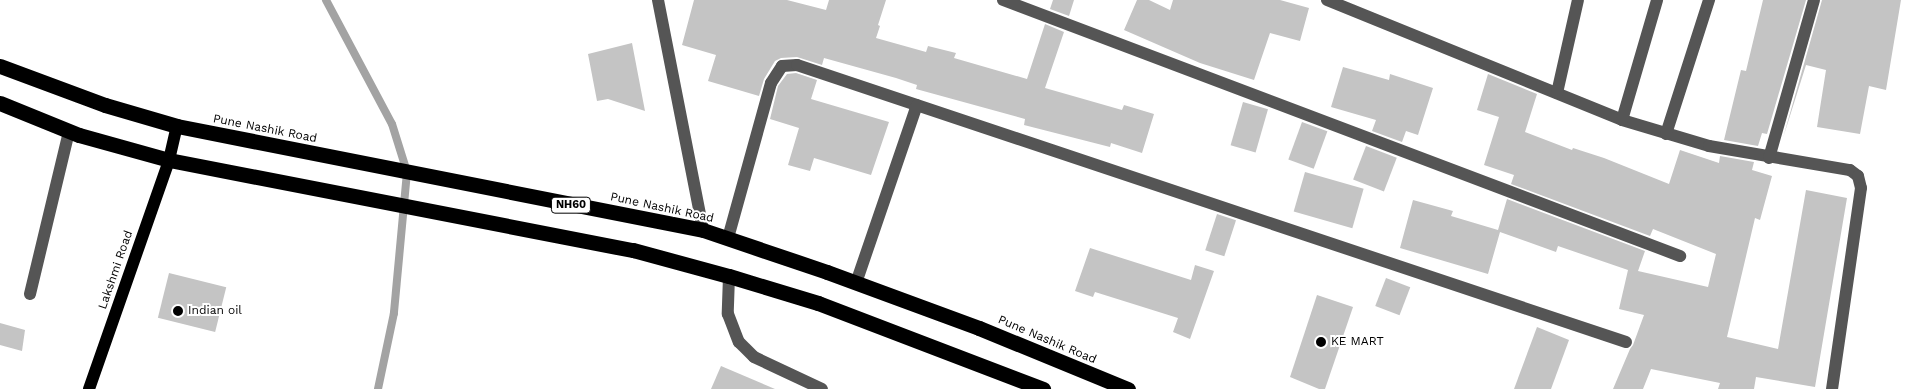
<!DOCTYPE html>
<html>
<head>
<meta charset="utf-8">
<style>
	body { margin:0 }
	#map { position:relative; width:1918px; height:389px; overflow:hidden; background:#fff; font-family:"Work Sans",sans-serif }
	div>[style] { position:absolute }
	.stream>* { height:8px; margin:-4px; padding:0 4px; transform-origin:4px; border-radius:4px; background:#a3a3a3 }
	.building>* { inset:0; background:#c4c4c4; transform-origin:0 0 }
	.minor>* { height:12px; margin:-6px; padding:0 6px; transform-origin:6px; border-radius:6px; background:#555 }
	.major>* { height:12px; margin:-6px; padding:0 6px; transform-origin:6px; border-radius:6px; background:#000 }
	.highway>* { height:15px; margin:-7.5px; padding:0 7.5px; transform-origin:7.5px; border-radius:7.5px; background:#000 }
	.dots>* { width:14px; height:14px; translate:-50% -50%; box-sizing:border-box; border:2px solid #fff; border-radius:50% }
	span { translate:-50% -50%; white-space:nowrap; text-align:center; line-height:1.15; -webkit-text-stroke:4px #fff; paint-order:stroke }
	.shield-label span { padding:1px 4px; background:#fff; border:1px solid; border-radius:4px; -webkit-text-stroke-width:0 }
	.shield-label { font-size:11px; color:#000; font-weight:700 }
	.street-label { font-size:12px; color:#000 }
	.poi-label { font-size:12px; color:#000 }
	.left { translate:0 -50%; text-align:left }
</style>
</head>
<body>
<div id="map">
	<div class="stream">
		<i style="left:326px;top:0;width:140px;rotate:62deg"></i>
		<i style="left:392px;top:124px;width:50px;rotate:72.6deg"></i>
		<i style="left:407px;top:172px;width:142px;rotate:95.3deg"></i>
		<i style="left:394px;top:313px;width:78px;rotate:101.9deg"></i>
	</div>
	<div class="building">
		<i style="clip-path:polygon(694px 0,787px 0,826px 10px,829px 0,886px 0,878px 25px,880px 26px,876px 38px,926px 52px,928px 46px,956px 53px,954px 58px,1027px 79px,1045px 24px,1064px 32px,1045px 88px,1122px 110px,1124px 105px,1154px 114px,1142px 153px,1111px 143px,1110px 147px,1024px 125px,1025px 119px,916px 89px,917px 85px,896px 78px,824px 58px,822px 65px,797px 57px,781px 58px,775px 61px,764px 79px,759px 96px,708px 81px,716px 55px,682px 45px)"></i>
		<i style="clip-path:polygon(1053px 0,1074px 0,1069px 16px,1050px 9px)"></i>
		<i style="clip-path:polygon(1137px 0,1149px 0,1170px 10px,1173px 0,1280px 0,1309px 8px,1300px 41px,1270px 33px,1254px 80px,1200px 63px,1124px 30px)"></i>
		<i style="clip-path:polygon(1763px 0,1806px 0,1767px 134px,1762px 133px,1758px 146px,1724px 140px,1741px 70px,1746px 71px)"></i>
		<i style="clip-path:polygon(1822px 0,1901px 0,1886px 90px,1869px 86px,1860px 134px,1817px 127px,1826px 70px,1806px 65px,1783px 138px)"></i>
		<i style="clip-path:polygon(632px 43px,645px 111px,608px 99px,597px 101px,588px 54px)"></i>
		<i style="clip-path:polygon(1343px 67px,1389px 80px,1390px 74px,1433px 88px,1418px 135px,1406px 131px,1402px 142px,1372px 131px,1376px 120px,1331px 107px)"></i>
		<i style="clip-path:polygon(796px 73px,817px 80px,811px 99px,889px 122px,871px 175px,814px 158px,810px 171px,788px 165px,799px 128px,770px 119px,778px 86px,787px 74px)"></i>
		<i style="clip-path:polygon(1488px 74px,1537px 94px,1525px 132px,1572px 150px,1573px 148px,1604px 158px,1669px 184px,1680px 150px,1719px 163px,1720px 156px,1754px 162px,1752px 170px,1772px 176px,1760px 220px,1755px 218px,1727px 337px,1778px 349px,1806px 190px,1847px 198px,1815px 387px,1756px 377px,1754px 389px,1718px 389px,1720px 383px,1651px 369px,1643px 389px,1613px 389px,1630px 349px,1633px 345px,1644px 315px,1619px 309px,1628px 270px,1558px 246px,1556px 252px,1500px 232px,1488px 274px,1400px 248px,1413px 200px,1453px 211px,1451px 216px,1498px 230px,1507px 199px,1645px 251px,1638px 271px,1708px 287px,1716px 254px,1653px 229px,1650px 236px,1511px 184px,1514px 175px,1484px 165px,1499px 117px,1477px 110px)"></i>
		<i style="left:1243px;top:102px;width:26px;height:45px;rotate:16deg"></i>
		<i style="left:1302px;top:122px;width:27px;height:40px;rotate:20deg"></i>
		<i style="left:1366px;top:146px;width:33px;height:36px;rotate:21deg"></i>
		<i style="left:1305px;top:172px;width:61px;height:41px;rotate:16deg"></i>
		<i style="left:1217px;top:214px;width:20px;height:38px;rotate:18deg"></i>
		<i style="clip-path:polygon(1090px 248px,1191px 280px,1195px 265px,1214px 271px,1190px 339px,1173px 332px,1178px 318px,1095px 292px,1093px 297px,1075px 291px)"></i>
		<i style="left:169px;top:273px;width:59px;height:46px;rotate:14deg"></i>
		<i style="left:1386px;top:278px;width:26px;height:30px;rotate:21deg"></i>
		<i style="clip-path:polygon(1317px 295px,1353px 307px,1325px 389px,1319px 389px,1290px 377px)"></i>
		<i style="clip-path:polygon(0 323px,25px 330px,22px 351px,0 345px)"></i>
		<i style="clip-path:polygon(1537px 327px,1569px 340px,1551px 389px,1514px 389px)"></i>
		<i style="clip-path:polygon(721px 366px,775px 389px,711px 389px)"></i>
	</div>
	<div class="minor">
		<i style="left:658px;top:0;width:234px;rotate:78.9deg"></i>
		<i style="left:1003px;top:0;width:724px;rotate:20.71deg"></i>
		<i style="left:1327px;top:0;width:318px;rotate:22.1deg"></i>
		<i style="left:1622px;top:120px;width:91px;rotate:16.6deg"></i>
		<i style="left:1709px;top:146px;width:143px;rotate:9.7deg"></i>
		<i style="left:1850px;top:170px;width:10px;rotate:37deg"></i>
		<i style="left:1858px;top:176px;width:12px;rotate:76deg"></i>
		<i style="left:1861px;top:188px;width:203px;rotate:98.2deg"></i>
		<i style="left:1557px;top:93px;width:95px;rotate:-77.3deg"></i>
		<i style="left:1622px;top:120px;width:125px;rotate:-73.7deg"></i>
		<i style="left:1666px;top:134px;width:141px;rotate:-72.2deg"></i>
		<i style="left:1769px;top:158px;width:164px;rotate:-74.1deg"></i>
		<i style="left:728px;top:238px;width:161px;rotate:-74.5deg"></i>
		<i style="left:771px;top:83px;width:20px;rotate:-57deg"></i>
		<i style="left:782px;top:66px;width:15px;rotate:-4deg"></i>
		<i style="left:797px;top:65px;width:874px;rotate:18.48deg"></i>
		<i style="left:729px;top:276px;width:38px;rotate:92deg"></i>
		<i style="left:728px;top:314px;width:30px;rotate:69deg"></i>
		<i style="left:739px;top:342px;width:21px;rotate:45deg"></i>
		<i style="left:754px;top:357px;width:75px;rotate:25.2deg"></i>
		<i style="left:856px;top:283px;width:188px;rotate:-71.1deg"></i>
		<i style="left:30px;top:294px;width:168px;rotate:-76.5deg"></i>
	</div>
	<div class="major">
		<i style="left:89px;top:389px;width:243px;rotate:-70.7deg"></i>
		<i style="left:169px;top:160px;width:35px;rotate:-77deg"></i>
	</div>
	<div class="highway">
		<i style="left:0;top:66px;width:112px;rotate:20.4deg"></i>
		<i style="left:105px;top:105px;width:75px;rotate:16.3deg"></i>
		<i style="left:177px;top:126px;width:536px;rotate:11.18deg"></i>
		<i style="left:703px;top:230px;width:131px;rotate:18.7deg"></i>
		<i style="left:827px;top:272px;width:162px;rotate:20.2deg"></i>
		<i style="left:979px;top:328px;width:161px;rotate:22.3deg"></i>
		<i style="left:0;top:103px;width:85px;rotate:22.1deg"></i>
		<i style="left:79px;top:135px;width:93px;rotate:15.5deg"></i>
		<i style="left:169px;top:160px;width:473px;rotate:11deg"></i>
		<i style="left:633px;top:250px;width:99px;rotate:15.2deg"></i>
		<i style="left:729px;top:276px;width:93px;rotate:16.9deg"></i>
		<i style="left:818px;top:303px;width:241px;rotate:20.9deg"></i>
	</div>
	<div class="dots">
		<i style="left:178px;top:311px;background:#000"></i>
		<i style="left:1321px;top:342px;background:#000"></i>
	</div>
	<div class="shield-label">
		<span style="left:571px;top:205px">NH60</span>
	</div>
	<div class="street-label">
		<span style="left:265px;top:129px;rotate:11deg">Pune Nashik Road</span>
		<span style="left:662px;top:208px;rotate:12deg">Pune Nashik Road</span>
		<span style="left:116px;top:270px;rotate:-71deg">Lakshmi Road</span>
		<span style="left:1047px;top:340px;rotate:23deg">Pune Nashik Road</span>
	</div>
	<div class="poi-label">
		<span class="left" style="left:188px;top:311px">Indian oil</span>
		<span class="left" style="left:1331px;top:342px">KE MART</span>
	</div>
</div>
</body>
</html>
